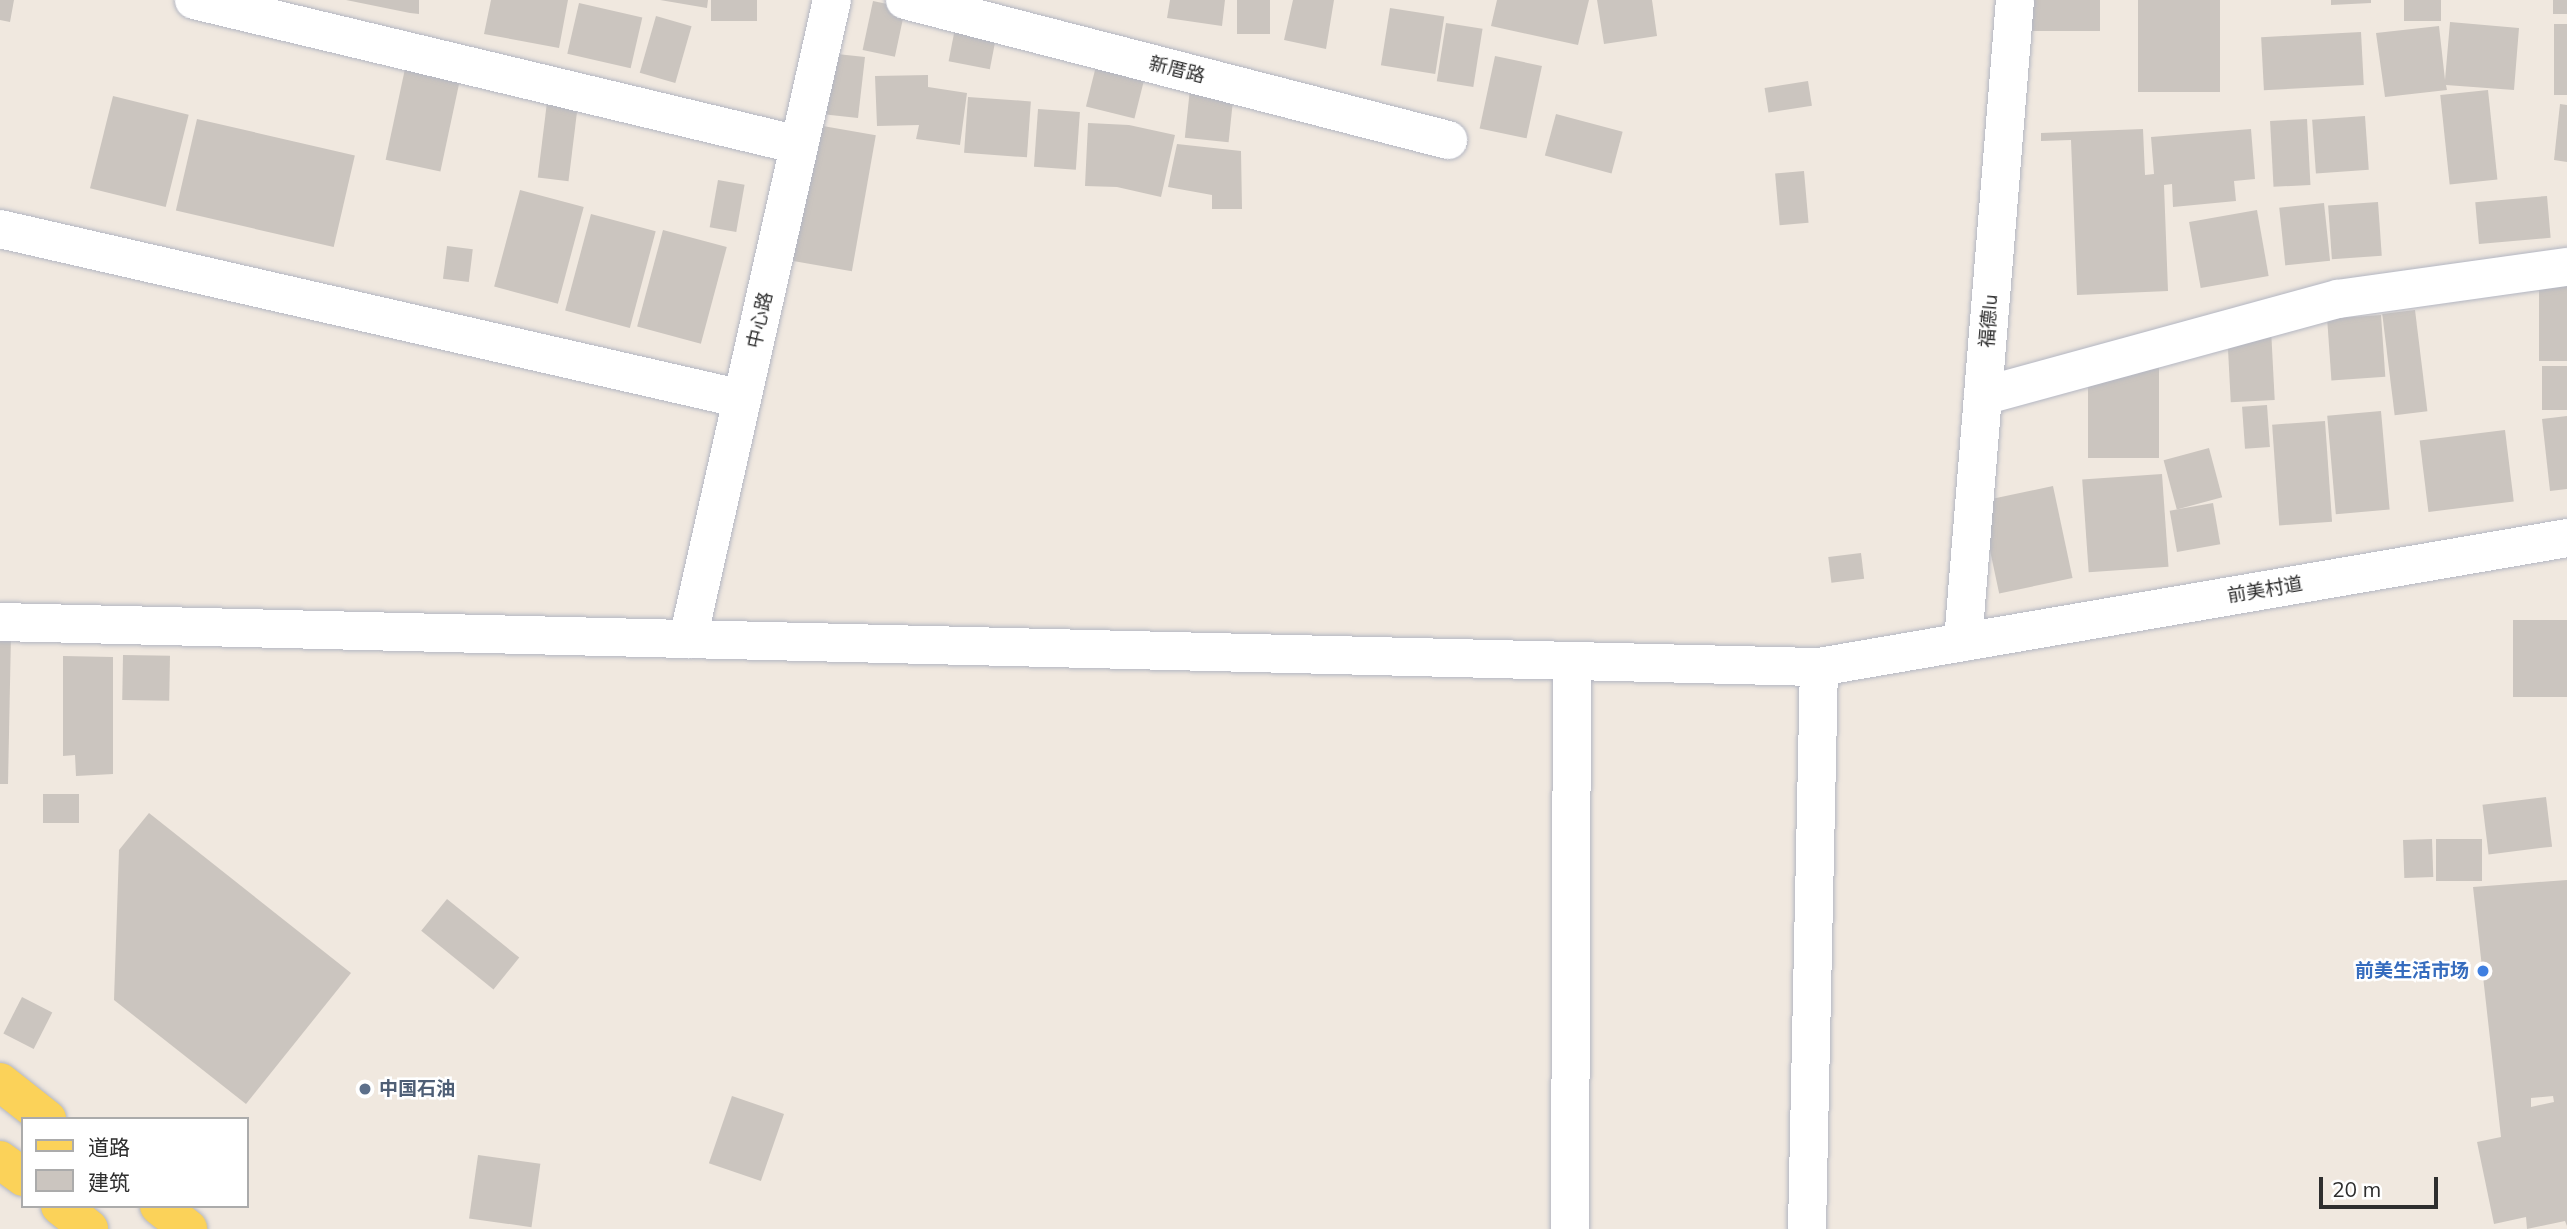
<!DOCTYPE html>
<html>
<head>
<meta charset="utf-8">
<style>
	body { margin:0 }
	#map { position:relative; width:2567px; height:1229px; overflow:hidden; background:#f0e8df; font-family:Mulish,"Noto Sans SC",sans-serif }
	div>[style] { position:absolute }
	.building>* { inset:0; background:#cbc5bf; transform-origin:0 0 }
	.roads { filter:drop-shadow(0 0 2px #b3b6c2) drop-shadow(0 0 2px #b3b6c2) }
	.street>* { height:38px; margin:-19px; padding:0 19px; transform-origin:19px; border-radius:19px; background:#fff }
	.secondary>* { height:38px; margin:-19px; padding:0 19px; transform-origin:19px; border-radius:19px; background:#fff }
	.primary>* { height:38px; margin:-19px; padding:0 19px; transform-origin:19px; border-radius:19px; background:#fbd259 }
	.dots>* { width:19px; height:19px; translate:-50% -50%; box-sizing:border-box; border:4px solid #fff; border-radius:50% }
	span { translate:-50% -50%; white-space:nowrap; text-align:center; line-height:1.15; -webkit-text-stroke:5px #fff; paint-order:stroke }
	.street-label { font-size:19px; color:#2e2e2e }
	.shop-label { font-size:19px; color:#366cbe; font-weight:700 }
	.right { translate:-100% -50%; text-align:right }
	.service-label { font-size:19px; color:#4e5e75; font-weight:700 }
	.left { translate:0 -50%; text-align:left }
	.legend { position:absolute; left:21px; top:1117px; width:228px; height:91px; box-sizing:border-box; background:#fff; border:2px solid #ababab; margin:0; padding:9px 12px; list-style:none; font-size:21px; color:#2e2e2e }
	.legend li { display:flex; align-items:center; gap:14px; height:35px }
	.legend b { width:35px; border:2px solid #ababab }
	.scale { position:absolute; left:2319px; top:1177px; width:119px; height:32px; box-sizing:border-box; border:4px solid #2e2e2e; border-top:0; padding-left:9px; font-size:21px; line-height:24px; white-space:nowrap; color:#2e2e2e; -webkit-text-stroke:5px #fff; paint-order:stroke }
</style>
</head>
<body>
<div id="map">
	<div class="building">
		<i style="clip-path:polygon(0 0,14px 0,10px 22px,0 20px)"></i>
		<i style="clip-path:polygon(346px 0,419px 0,419px 14px,410px 13px)"></i>
		<i style="clip-path:polygon(491px 0,568px 0,559px 48px,484px 34px)"></i>
		<i style="clip-path:polygon(660px 0,708px 0,707px 8px)"></i>
		<i style="left:711px;top:0;width:46px;height:21px"></i>
		<i style="clip-path:polygon(1170px 0,1225px 0,1222px 26px,1167px 18px)"></i>
		<i style="left:1237px;top:0;width:33px;height:34px"></i>
		<i style="clip-path:polygon(1293px 0,1334px 0,1326px 49px,1284px 40px)"></i>
		<i style="clip-path:polygon(1497px 0,1589px 0,1578px 45px,1491px 26px)"></i>
		<i style="clip-path:polygon(1597px 0,1652px 0,1657px 36px,1604px 44px)"></i>
		<i style="left:2031px;top:0;width:69px;height:31px"></i>
		<i style="left:2138px;top:0;width:82px;height:92px"></i>
		<i style="clip-path:polygon(2331px 0,2371px 0,2371px 3px,2331px 5px)"></i>
		<i style="left:2404px;top:0;width:37px;height:21px"></i>
		<i style="left:2553px;top:0;width:14px;height:14px"></i>
		<i style="left:873px;top:1px;width:33px;height:50px;rotate:12deg"></i>
		<i style="left:579px;top:3px;width:65px;height:52px;rotate:13deg"></i>
		<i style="left:1390px;top:8px;width:55px;height:58px;rotate:9deg"></i>
		<i style="left:656px;top:16px;width:37px;height:59px;rotate:16deg"></i>
		<i style="left:957px;top:18px;width:42px;height:44px;rotate:11deg"></i>
		<i style="clip-path:polygon(2450px 22px,2519px 28px,2514px 90px,2446px 85px,2447px 90px,2385px 97px,2376px 33px,2439px 26px,2445px 80px)"></i>
		<i style="left:1446px;top:23px;width:37px;height:59px;rotate:9deg"></i>
		<i style="left:2554px;top:24px;width:13px;height:71px"></i>
		<i style="left:2361px;top:32px;width:53px;height:100px;rotate:87deg"></i>
		<i style="clip-path:polygon(837px 54px,865px 57px,858px 118px,812px 113px)"></i>
		<i style="left:1099px;top:54px;width:50px;height:54px;rotate:14deg"></i>
		<i style="left:1495px;top:56px;width:48px;height:74px;rotate:12deg"></i>
		<i style="left:406px;top:64px;width:56px;height:98px;rotate:12deg"></i>
		<i style="clip-path:polygon(928px 75px,928px 87px,967px 93px,960px 145px,916px 139px,919px 125px,877px 126px,875px 76px)"></i>
		<i style="left:1191px;top:79px;width:44px;height:59px;rotate:6deg"></i>
		<i style="left:1808px;top:81px;width:25px;height:44px;rotate:81deg"></i>
		<i style="left:2488px;top:90px;width:90px;height:48px;rotate:84deg"></i>
		<i style="left:113px;top:96px;width:78px;height:95px;rotate:14deg"></i>
		<i style="left:968px;top:97px;width:63px;height:56px;rotate:4deg"></i>
		<i style="left:547px;top:102px;width:31px;height:76px;rotate:7deg"></i>
		<i style="clip-path:polygon(2560px 104px,2567px 105px,2567px 162px,2554px 160px)"></i>
		<i style="left:1038px;top:109px;width:42px;height:58px;rotate:4deg"></i>
		<i style="left:1556px;top:114px;width:69px;height:43px;rotate:15deg"></i>
		<i style="left:2365px;top:116px;width:54px;height:53px;rotate:86deg"></i>
		<i style="left:197px;top:119px;width:162px;height:94px;rotate:13deg"></i>
		<i style="left:2307px;top:119px;width:66px;height:37px;rotate:87deg"></i>
		<i style="left:800px;top:122px;width:77px;height:138px;rotate:10deg"></i>
		<i style="clip-path:polygon(1088px 123px,1129px 125px,1175px 135px,1161px 197px,1117px 187px,1085px 186px)"></i>
		<i style="clip-path:polygon(2143px 129px,2145px 175px,2154px 174px,2151px 137px,2251px 129px,2255px 179px,2234px 181px,2236px 201px,2173px 207px,2172px 184px,2164px 185px,2168px 291px,2077px 295px,2071px 140px,2041px 141px,2041px 133px)"></i>
		<i style="clip-path:polygon(1177px 144px,1241px 151px,1242px 209px,1212px 209px,1212px 195px,1168px 187px)"></i>
		<i style="left:1804px;top:171px;width:52px;height:29px;rotate:85deg"></i>
		<i style="left:718px;top:180px;width:27px;height:48px;rotate:10deg"></i>
		<i style="left:520px;top:190px;width:66px;height:100px;rotate:15deg"></i>
		<i style="left:2547px;top:196px;width:42px;height:72px;rotate:85deg"></i>
		<i style="left:2378px;top:202px;width:54px;height:50px;rotate:86deg"></i>
		<i style="left:2324px;top:203px;width:58px;height:45px;rotate:84deg"></i>
		<i style="left:2257px;top:210px;width:67px;height:69px;rotate:80deg"></i>
		<i style="left:591px;top:214px;width:67px;height:100px;rotate:15deg"></i>
		<i style="left:663px;top:230px;width:66px;height:100px;rotate:15deg"></i>
		<i style="left:447px;top:246px;width:26px;height:33px;rotate:7deg"></i>
		<i style="left:2539px;top:279px;width:28px;height:82px"></i>
		<i style="left:2415px;top:310px;width:102px;height:33px;rotate:83deg"></i>
		<i style="left:2381px;top:315px;width:62px;height:54px;rotate:86deg"></i>
		<i style="left:2271px;top:329px;width:71px;height:44px;rotate:87deg"></i>
		<i style="left:2088px;top:351px;width:71px;height:107px"></i>
		<i style="left:2567px;top:366px;width:44px;height:25px;rotate:90deg"></i>
		<i style="left:2267px;top:405px;width:42px;height:25px;rotate:86deg"></i>
		<i style="left:2381px;top:411px;width:99px;height:54px;rotate:85deg"></i>
		<i style="clip-path:polygon(2567px 416px,2567px 489px,2550px 491px,2542px 419px)"></i>
		<i style="left:2325px;top:421px;width:101px;height:53px;rotate:86deg"></i>
		<i style="left:2505px;top:430px;width:72px;height:86px;rotate:83deg"></i>
		<i style="left:2209px;top:448px;width:51px;height:47px;rotate:75deg"></i>
		<i style="left:2162px;top:474px;width:93px;height:80px;rotate:86deg"></i>
		<i style="left:2053px;top:486px;width:94px;height:75px;rotate:78deg"></i>
		<i style="left:2213px;top:503px;width:42px;height:44px;rotate:80deg"></i>
		<i style="left:1861px;top:553px;width:26px;height:33px;rotate:83deg"></i>
		<i style="left:2567px;top:620px;width:77px;height:54px;rotate:90deg"></i>
		<i style="clip-path:polygon(0 633px,11px 634px,8px 784px,0 784px)"></i>
		<i style="left:123px;top:655px;width:47px;height:45px;rotate:1deg"></i>
		<i style="clip-path:polygon(63px 656px,113px 657px,113px 774px,76px 776px,75px 755px,63px 756px)"></i>
		<i style="left:79px;top:794px;width:29px;height:36px;rotate:90deg"></i>
		<i style="left:2546px;top:797px;width:50px;height:64px;rotate:83deg"></i>
		<i style="clip-path:polygon(149px 813px,351px 973px,246px 1104px,114px 1000px,119px 850px)"></i>
		<i style="left:2432px;top:839px;width:38px;height:29px;rotate:88deg"></i>
		<i style="left:2436px;top:839px;width:46px;height:42px"></i>
		<i style="clip-path:polygon(evenodd,2567px 880px,2567px 1226px,2565px 1221px,2527px 1229px,2526px 1217px,2494px 1224px,2477px 1142px,2501px 1137px,2473px 887px,2567px 880px,2553px 1096px,2554px 1102px,2531px 1107px,2531px 1098px,2553px 1096px)"></i>
		<i style="left:447px;top:899px;width:93px;height:41px;rotate:39deg"></i>
		<i style="left:22px;top:997px;width:34px;height:41px;rotate:27deg"></i>
		<i style="left:732px;top:1096px;width:55px;height:71px;rotate:19deg"></i>
		<i style="left:478px;top:1155px;width:63px;height:64px;rotate:8deg"></i>
	</div>
	<div class="roads">
		<div class="street">
			<i style="left:194px;top:0;width:622px;rotate:13.48deg"></i>
			<i style="left:905px;top:0;width:561px;rotate:14.46deg"></i>
			<i style="left:0;top:229px;width:761px;rotate:12.9deg"></i>
			<i style="left:1983px;top:396px;width:368px;rotate:-15.3deg"></i>
			<i style="left:2338px;top:299px;width:231px;rotate:-8deg"></i>
			<i style="left:688px;top:639px;width:655px;rotate:-77.3deg"></i>
			<i style="left:1963px;top:642px;width:644px;rotate:-85.37deg"></i>
			<i style="left:1570px;top:1229px;width:568px;rotate:-89.8deg"></i>
			<i style="left:1807px;top:1229px;width:562px;rotate:-88.78deg"></i>
		</div>
		<div class="secondary">
			<i style="left:0;top:622px;width:1820px;rotate:1.42deg"></i>
			<i style="left:1819px;top:667px;width:759px;rotate:-9.78deg"></i>
		</div>
		<div class="primary">
			<i style="left:0;top:1082px;width:60px;rotate:38.2deg"></i>
			<i style="left:0;top:1160px;width:29px;rotate:36deg"></i>
			<i style="left:60px;top:1206px;width:37px;rotate:38deg"></i>
			<i style="left:159px;top:1206px;width:37px;rotate:38deg"></i>
		</div>
	</div>
	<div class="dots">
		<i style="left:2483px;top:971px;background:#3f7fe0"></i>
		<i style="left:365px;top:1089px;background:#5c6f8a"></i>
	</div>
	<div class="street-label">
		<span style="left:1177px;top:70px;rotate:14deg">新厝路</span>
		<span style="left:760px;top:320px;rotate:-77deg">中心路</span>
		<span style="left:1989px;top:321px;rotate:-85deg">福德lu</span>
		<span style="left:2265px;top:590px;rotate:-10deg">前美村道</span>
	</div>
	<div class="shop-label">
		<span class="right" style="left:2469px;top:971px">前美生活市场</span>
	</div>
	<div class="service-label">
		<span class="left" style="left:379px;top:1089px">中国石油</span>
	</div>
	<ul class="legend">
	<li><b style="height:9px;background:#fbd259"></b>道路</li>
	<li><b style="height:19px;background:#cbc5bf"></b>建筑</li>
	</ul>
	<div class="scale">20 m</div>
</div>
</body>
</html>
